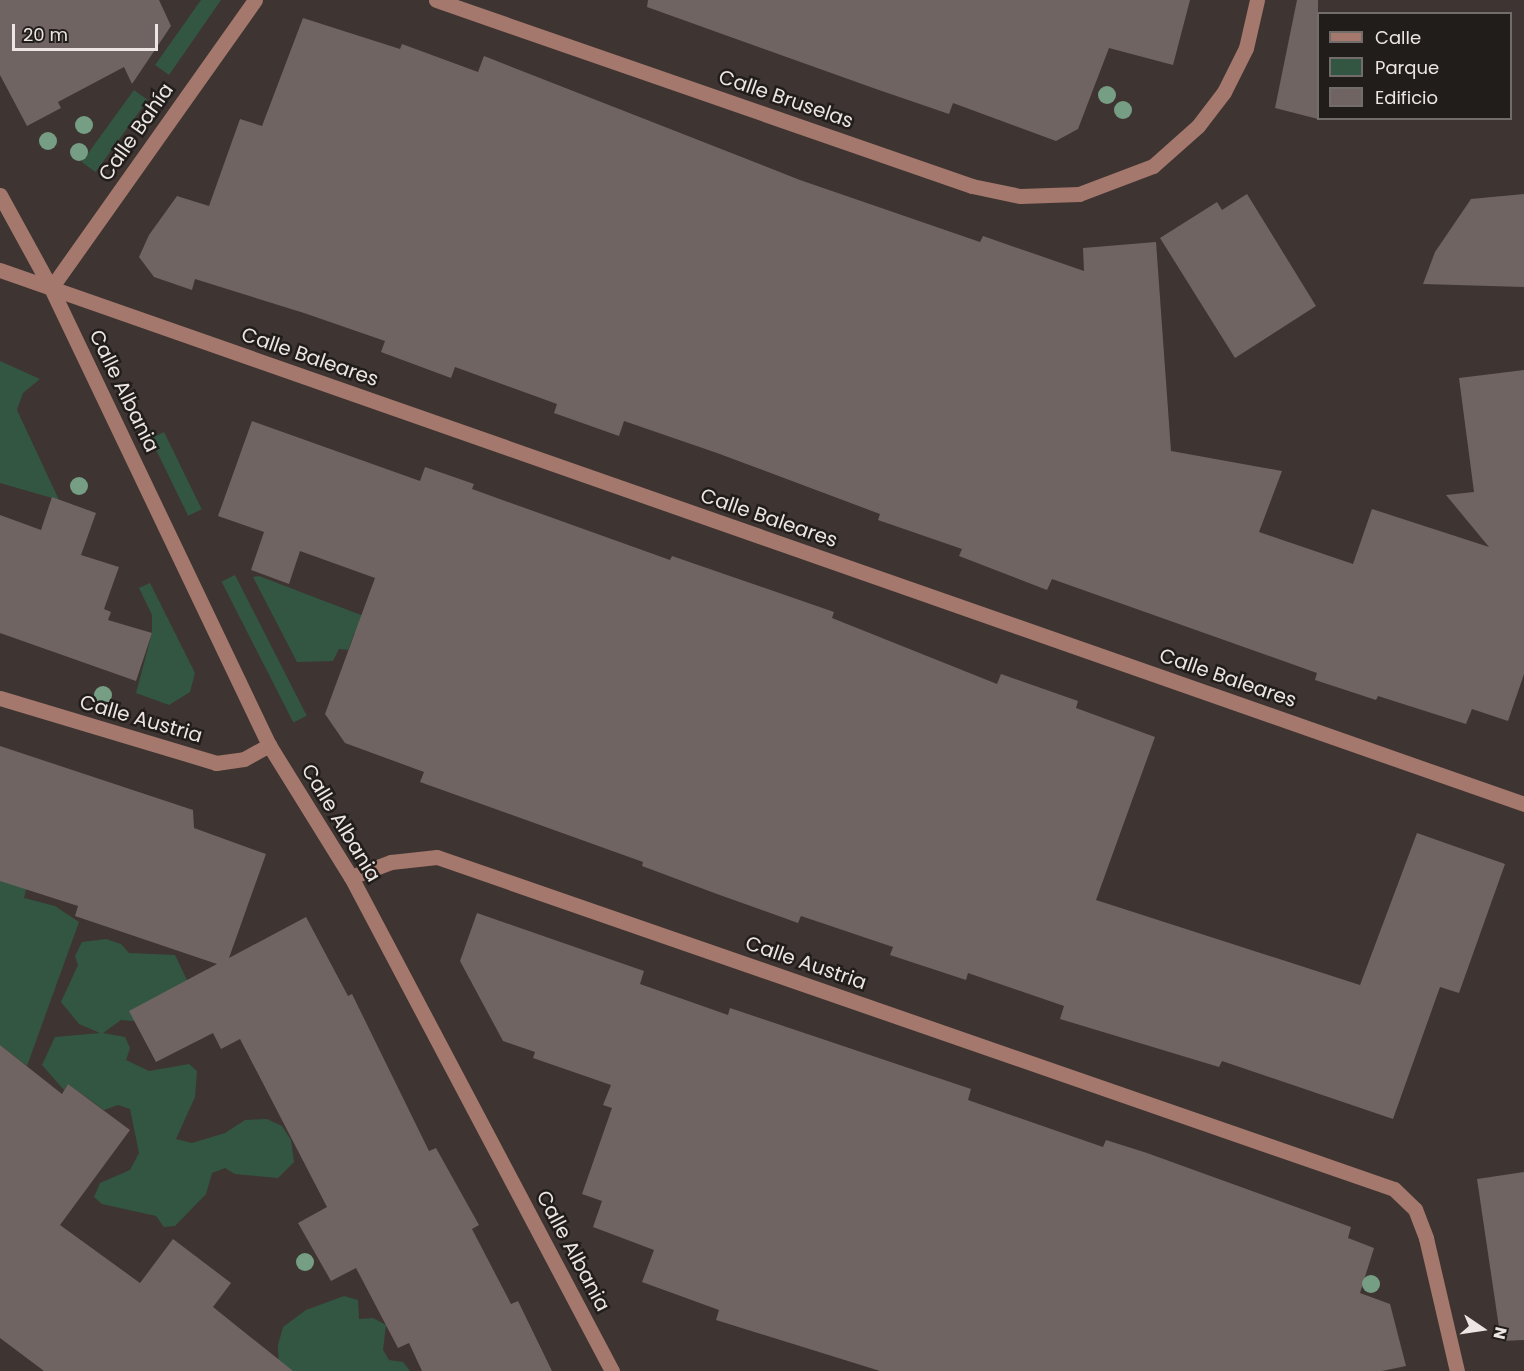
<!DOCTYPE html>
<html>
<head>
<meta charset="utf-8">
<style>
	body { margin:0 }
	#map { position:relative; width:1524px; height:1371px; overflow:hidden; background:#3e3431; font-family:Poppins,sans-serif }
	div>[style] { position:absolute }
	.green>* { inset:0; background:#335642; transform-origin:0 0 }
	.building>* { inset:0; background:#6f6461 }
	.minor>* { height:15px; margin:-7.5px; padding:0 7.5px; transform-origin:7.5px; border-radius:7.5px; background:#a4786c }
	.trees>* { width:18px; height:18px; margin:-9px; border-radius:50%; background:#769e84 }
	span { translate:-50% -50%; white-space:nowrap; text-align:center; line-height:1.15; -webkit-text-stroke:5px #211d1b; paint-order:stroke }
	.street-label { font-size:20px; color:#ece5e3 }
	.legend { position:absolute; left:1317px; top:12px; width:195px; height:108px; box-sizing:border-box; background:#211d1b; border:2px solid #726d6b; margin:0; padding:8px 10px; list-style:none; font-size:18px; color:#ece5e3 }
	.legend li { display:flex; align-items:center; gap:12px; height:30px }
	.legend b { width:30px; border:2px solid #726d6b }
	.north { position:absolute; left:1452px; top:1299px; width:60px; height:60px; -webkit-text-stroke:4px #211d1b; paint-order:stroke; rotate:103deg; font-size:16px; font-weight:700; line-height:24px; text-align:center; color:#ece5e3 }
	.north::after { content:''; display:block; margin:auto; width:21px; height:27px; background:#ece5e3; clip-path:polygon(50% 0,100% 100%,50% 72%,0 100%) }
	.scale { position:absolute; left:12px; top:24px; width:146px; height:27px; box-sizing:border-box; border:3px solid #ece5e3; border-top:0; padding-left:8px; font-size:18px; line-height:21px; white-space:nowrap; color:#ece5e3; -webkit-text-stroke:4px #211d1b; paint-order:stroke }
</style>
</head>
<body>
<div id="map">
	<div class="green">
		<i style="clip-path:polygon(201px 0,221px 0,169px 75px,155px 65px)"></i>
		<i style="left:134px;top:90px;width:17px;height:89px;rotate:36deg"></i>
		<i style="clip-path:polygon(0 361px,40px 379px,23px 393px,17px 410px,59px 500px,0 483px)"></i>
		<i style="left:164px;top:432px;width:86px;height:15px;rotate:64deg"></i>
		<i style="left:235px;top:575px;width:158px;height:15px;rotate:63deg"></i>
		<i style="clip-path:polygon(259px 576px,434px 643px,427px 660px,354px 634px,348px 650px,339px 649px,333px 661px,297px 662px,253px 577px)"></i>
		<i style="clip-path:polygon(150px 583px,195px 673px,190px 692px,169px 705px,136px 693px,152px 633px,152px 615px,139px 588px)"></i>
		<i style="clip-path:polygon(0 867px,26px 889px,24px 898px,55px 906px,79px 922px,27px 1066px,0 1045px)"></i>
		<i style="clip-path:polygon(106px 939px,121px 944px,129px 953px,175px 955px,187px 980px,182px 999px,145px 1022px,121px 1020px,103px 1033px,125px 1037px,130px 1048px,126px 1060px,149px 1071px,189px 1064px,197px 1071px,195px 1097px,176px 1139px,192px 1143px,225px 1133px,245px 1120px,267px 1119px,282px 1126px,291px 1140px,294px 1162px,278px 1178px,235px 1174px,225px 1168px,212px 1173px,206px 1194px,175px 1226px,164px 1227px,156px 1216px,102px 1204px,94px 1197px,100px 1183px,130px 1170px,139px 1153px,130px 1109px,118px 1105px,104px 1110px,68px 1084px,64px 1090px,42px 1065px,55px 1037px,100px 1033px,79px 1024px,61px 1002px,78px 965px,75px 956px,82px 942px)"></i>
		<i style="clip-path:polygon(344px 1296px,358px 1300px,359px 1319px,373px 1318px,386px 1325px,383px 1350px,389px 1360px,403px 1362px,410px 1371px,279px 1371px,278px 1345px,283px 1327px,306px 1310px)"></i>
	</div>
	<div class="building">
		<i style="clip-path:polygon(0 0,159px 0,171px 26px,132px 84px,124px 67px,58px 102px,61px 108px,27px 126px,0 75px)"></i>
		<i style="clip-path:polygon(648px 0,1190px 0,1173px 65px,1109px 48px,1078px 129px,1056px 141px,953px 103px,949px 114px,876px 89px,647px 7px)"></i>
		<i style="clip-path:polygon(1297px 0,1318px 0,1318px 119px,1275px 108px)"></i>
		<i style="clip-path:polygon(303px 18px,400px 49px,402px 44px,478px 72px,484px 56px,800px 180px,980px 242px,983px 236px,1084px 271px,1083px 248px,1156px 242px,1171px 451px,1282px 471px,1259px 532px,1353px 564px,1372px 509px,1489px 547px,1446px 495px,1474px 492px,1459px 378px,1524px 370px,1524px 674px,1508px 721px,1472px 709px,1466px 724px,1378px 696px,1376px 700px,1315px 680px,1317px 673px,1052px 579px,1047px 590px,959px 556px,962px 549px,878px 520px,880px 514px,717px 453px,624px 421px,619px 436px,554px 413px,557px 404px,455px 367px,451px 378px,381px 352px,385px 341px,304px 313px,195px 279px,192px 290px,154px 277px,139px 257px,149px 235px,177px 196px,209px 206px,240px 119px,262px 126px)"></i>
		<i style="clip-path:polygon(1247px 194px,1316px 306px,1235px 358px,1160px 238px,1217px 202px,1222px 210px)"></i>
		<i style="clip-path:polygon(1524px 194px,1524px 287px,1423px 284px,1435px 252px,1471px 199px)"></i>
		<i style="clip-path:polygon(252px 421px,420px 481px,425px 467px,474px 484px,472px 489px,670px 560px,672px 556px,834px 612px,832px 618px,997px 684px,1001px 674px,1078px 701px,1076px 708px,1155px 737px,1096px 900px,1360px 985px,1417px 833px,1505px 864px,1459px 993px,1440px 987px,1393px 1119px,1222px 1061px,1219px 1067px,1060px 1019px,1064px 1006px,968px 973px,966px 980px,890px 955px,893px 947px,801px 916px,798px 923px,717px 894px,642px 866px,643px 862px,420px 782px,424px 772px,345px 743px,325px 714px,375px 578px,300px 551px,289px 584px,251px 570px,264px 532px,218px 516px)"></i>
		<i style="clip-path:polygon(52px 497px,96px 513px,81px 555px,119px 567px,104px 609px,111px 612px,108px 620px,152px 633px,136px 681px,0 633px,0 515px,41px 530px)"></i>
		<i style="clip-path:polygon(0 746px,193px 810px,194px 828px,266px 854px,229px 958px,306px 917px,348px 996px,352px 994px,429px 1151px,436px 1148px,479px 1225px,472px 1229px,511px 1304px,518px 1301px,552px 1371px,422px 1371px,409px 1343px,398px 1348px,356px 1268px,331px 1281px,298px 1223px,327px 1207px,240px 1039px,221px 1049px,213px 1033px,156px 1062px,129px 1011px,217px 964px,75px 916px,78px 906px,0 881px)"></i>
		<i style="clip-path:polygon(477px 913px,644px 971px,640px 984px,728px 1015px,730px 1008px,971px 1089px,968px 1100px,1103px 1147px,1106px 1140px,1147px 1153px,1351px 1227px,1348px 1238px,1374px 1248px,1360px 1293px,1390px 1304px,1406px 1366px,1382px 1371px,880px 1371px,716px 1320px,719px 1310px,642px 1282px,654px 1250px,593px 1227px,602px 1201px,582px 1194px,612px 1108px,603px 1105px,611px 1085px,533px 1058px,535px 1052px,503px 1041px,460px 961px)"></i>
		<i style="clip-path:polygon(0 1045px,62px 1094px,68px 1084px,130px 1130px,60px 1225px,140px 1283px,173px 1239px,231px 1283px,213px 1307px,293px 1371px,44px 1371px,0 1338px)"></i>
		<i style="clip-path:polygon(1524px 1172px,1524px 1340px,1501px 1341px,1477px 1179px)"></i>
	</div>
	<div class="minor">
		<i style="left:436px;top:0;width:567px;rotate:19.14deg"></i>
		<i style="left:972px;top:186px;width:49px;rotate:11.8deg"></i>
		<i style="left:1020px;top:196px;width:59px;rotate:-1.9deg"></i>
		<i style="left:1079px;top:194px;width:79px;rotate:-20.7deg"></i>
		<i style="left:1153px;top:166px;width:60px;rotate:-41.6deg"></i>
		<i style="left:1198px;top:126px;width:43px;rotate:-52.6deg"></i>
		<i style="left:1224px;top:92px;width:49px;rotate:-63.4deg"></i>
		<i style="left:1246px;top:48px;width:49px;rotate:-77.1deg"></i>
		<i style="left:0;top:195px;width:106px;rotate:61.3deg"></i>
		<i style="left:51px;top:288px;width:506px;rotate:64.5deg"></i>
		<i style="left:269px;top:745px;width:155px;rotate:58.2deg"></i>
		<i style="left:351px;top:877px;width:559px;rotate:62.15deg"></i>
		<i style="left:0;top:270px;width:1615px;rotate:19.31deg"></i>
		<i style="left:51px;top:288px;width:353px;rotate:-54.7deg"></i>
		<i style="left:0;top:698px;width:226px;rotate:16.7deg"></i>
		<i style="left:216px;top:763px;width:28px;rotate:-8deg"></i>
		<i style="left:244px;top:759px;width:29px;rotate:-29deg"></i>
		<i style="left:351px;top:877px;width:43px;rotate:-20.6deg"></i>
		<i style="left:391px;top:862px;width:46px;rotate:-6.2deg"></i>
		<i style="left:437px;top:857px;width:1013px;rotate:19.13deg"></i>
		<i style="left:1394px;top:1189px;width:29px;rotate:44deg"></i>
		<i style="left:1415px;top:1209px;width:31px;rotate:69deg"></i>
		<i style="left:1426px;top:1238px;width:137px;rotate:76.9deg"></i>
	</div>
	<div class="trees">
		<i style="left:1107px;top:95px"></i>
		<i style="left:1123px;top:110px"></i>
		<i style="left:84px;top:125px"></i>
		<i style="left:48px;top:141px"></i>
		<i style="left:79px;top:152px"></i>
		<i style="left:79px;top:486px"></i>
		<i style="left:103px;top:695px"></i>
		<i style="left:305px;top:1262px"></i>
		<i style="left:1371px;top:1284px"></i>
	</div>
	<div class="street-label">
		<span style="left:786px;top:99px;rotate:19deg">Calle Bruselas</span>
		<span style="left:136px;top:132px;rotate:-55deg">Calle Bahía</span>
		<span style="left:310px;top:357px;rotate:19deg">Calle Baleares</span>
		<span style="left:124px;top:391px;rotate:64deg">Calle Albania</span>
		<span style="left:769px;top:518px;rotate:19deg">Calle Baleares</span>
		<span style="left:1228px;top:678px;rotate:19deg">Calle Baleares</span>
		<span style="left:141px;top:719px;rotate:16deg">Calle Austria</span>
		<span style="left:341px;top:823px;rotate:59deg">Calle Albania</span>
		<span style="left:806px;top:963px;rotate:19deg">Calle Austria</span>
		<span style="left:573px;top:1251px;rotate:62deg">Calle Albania</span>
	</div>
	<ul class="legend">
	<li><b style="height:8px;background:#a4786c"></b>Calle</li>
	<li><b style="height:16px;background:#335642"></b>Parque</li>
	<li><b style="height:16px;background:#6f6461"></b>Edificio</li>
	</ul>
	<div class="north">N</div>
	<div class="scale">20 m</div>
</div>
</body>
</html>
